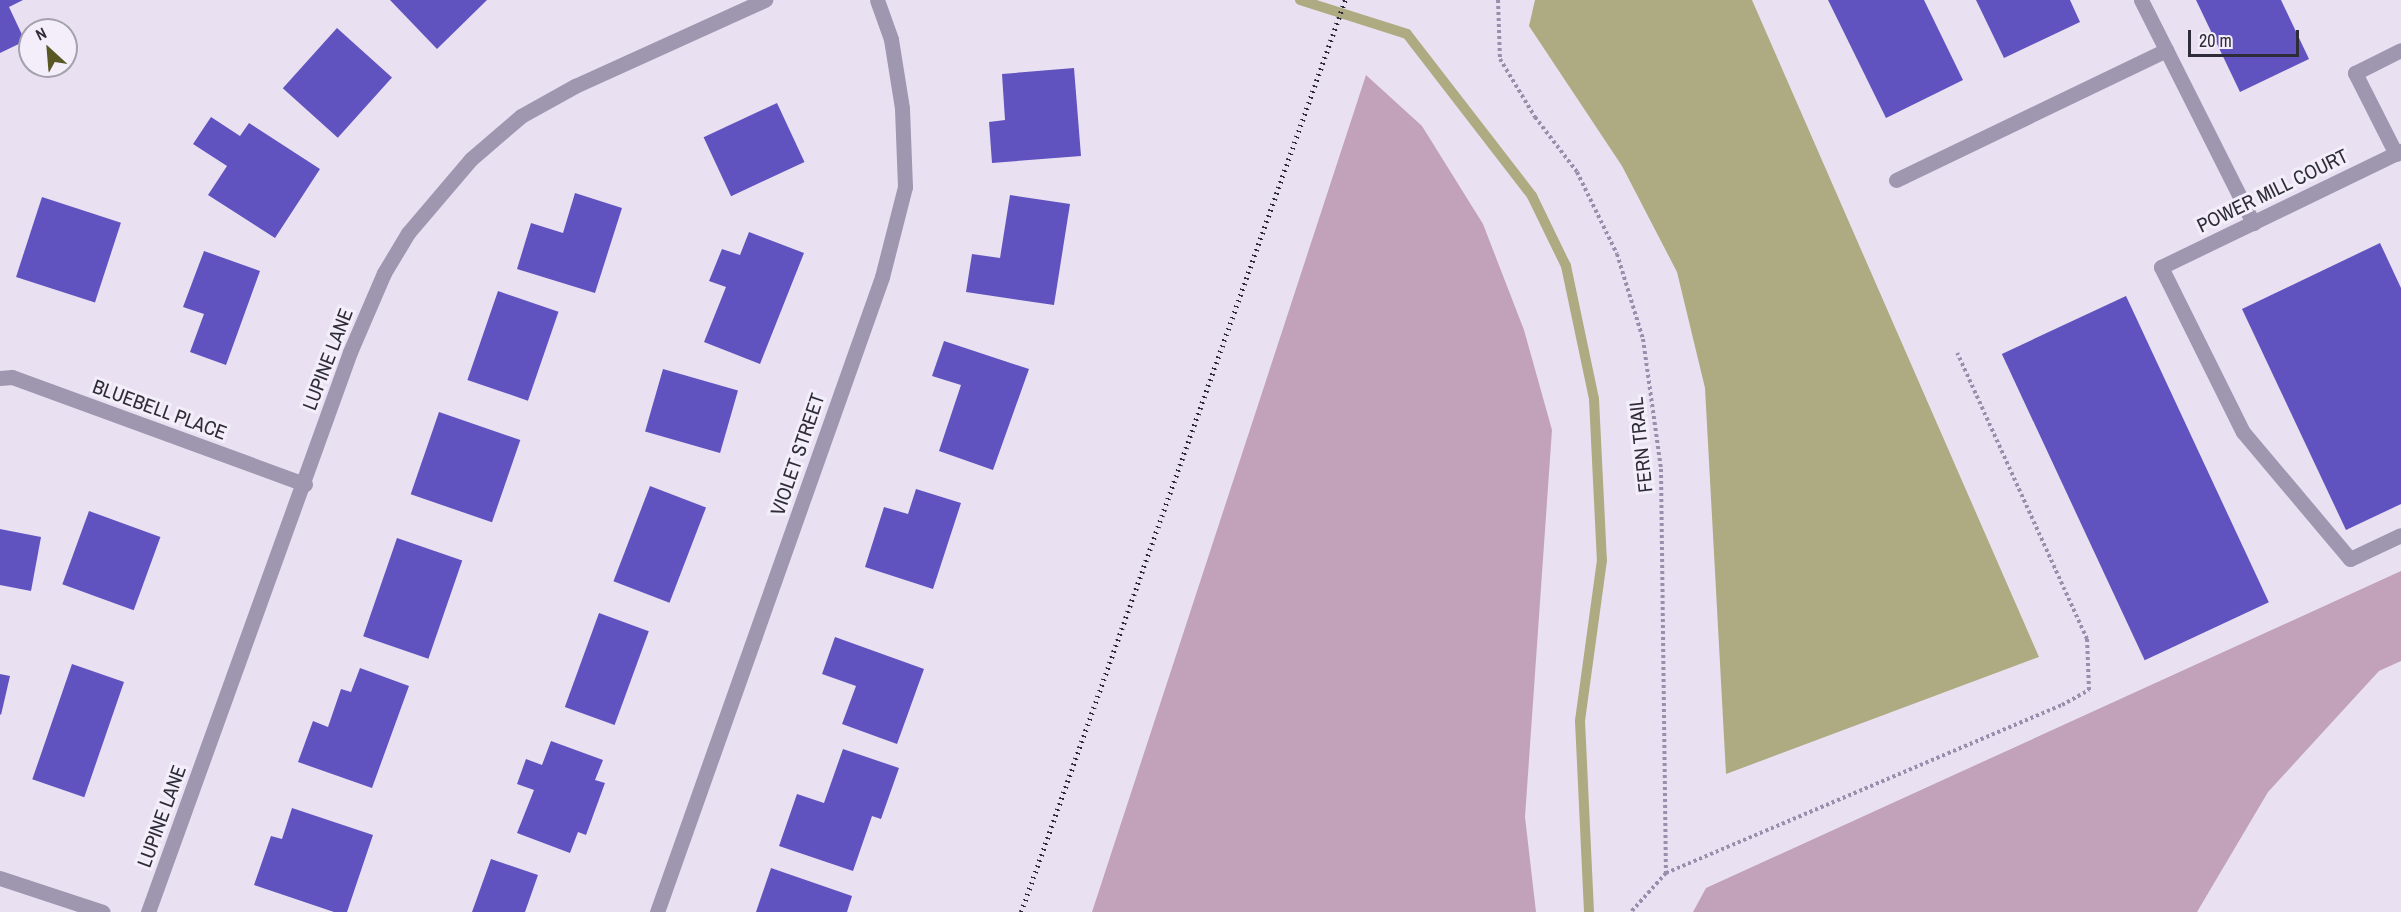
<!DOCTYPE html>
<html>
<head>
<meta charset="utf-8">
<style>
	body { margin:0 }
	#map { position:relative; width:2401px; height:912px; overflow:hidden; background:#e9e1f2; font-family:"Archivo Narrow",sans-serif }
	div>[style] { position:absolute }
	.green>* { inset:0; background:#c1a2ba }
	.water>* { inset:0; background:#aeab82 }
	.stream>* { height:10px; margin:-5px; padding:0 5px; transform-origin:5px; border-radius:5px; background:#aeab82 }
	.building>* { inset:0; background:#6153bf; transform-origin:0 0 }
	.path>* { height:4px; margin-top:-2px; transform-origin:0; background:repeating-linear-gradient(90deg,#998fac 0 3px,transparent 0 6px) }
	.service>* { height:15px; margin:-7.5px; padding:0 7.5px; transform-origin:7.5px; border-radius:7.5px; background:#9f97b0 }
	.minor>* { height:15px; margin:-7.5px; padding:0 7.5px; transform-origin:7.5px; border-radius:7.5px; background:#9f97b0 }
	.rail>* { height:4.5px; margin-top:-2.25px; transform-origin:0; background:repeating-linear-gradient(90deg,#2e2c39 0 1.5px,transparent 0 6px) }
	span { translate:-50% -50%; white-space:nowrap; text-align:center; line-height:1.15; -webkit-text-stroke:6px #f3eefa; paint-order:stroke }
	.street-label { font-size:20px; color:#2e2c39 }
	.north { position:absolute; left:18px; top:18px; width:60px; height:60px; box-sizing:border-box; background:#f3eefa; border:2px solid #a4a0ad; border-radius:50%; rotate:334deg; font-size:16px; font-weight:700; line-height:24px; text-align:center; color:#2e2c39 }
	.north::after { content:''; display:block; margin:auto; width:21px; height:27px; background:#595723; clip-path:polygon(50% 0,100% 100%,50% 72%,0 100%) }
	.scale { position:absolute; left:2188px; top:30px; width:111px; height:27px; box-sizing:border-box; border:3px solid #2e2c39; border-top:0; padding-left:8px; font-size:18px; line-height:21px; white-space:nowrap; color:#2e2c39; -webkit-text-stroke:4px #f3eefa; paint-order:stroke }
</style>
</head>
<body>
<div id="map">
	<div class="green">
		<i style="clip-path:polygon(1366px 75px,1422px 126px,1483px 224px,1524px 330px,1552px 430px,1525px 817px,1536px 912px,1092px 912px)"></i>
		<i style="clip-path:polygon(2401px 571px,2401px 661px,2379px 671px,2268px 792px,2197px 912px,1693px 912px,1706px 888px)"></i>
	</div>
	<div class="water">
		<i style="clip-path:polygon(1535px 0,1752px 0,2039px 657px,1726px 774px,1705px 388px,1677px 272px,1622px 166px,1529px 26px)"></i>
	</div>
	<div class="stream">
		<i style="left:1300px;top:0;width:112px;rotate:17.6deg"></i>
		<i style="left:1407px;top:34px;width:205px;rotate:52.3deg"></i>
		<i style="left:1532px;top:196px;width:78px;rotate:64.1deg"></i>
		<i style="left:1566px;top:266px;width:136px;rotate:78.1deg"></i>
		<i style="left:1594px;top:399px;width:161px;rotate:87.2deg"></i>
		<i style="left:1602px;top:560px;width:162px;rotate:97.8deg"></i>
		<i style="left:1580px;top:721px;width:191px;rotate:87.3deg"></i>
	</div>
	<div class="building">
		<i style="clip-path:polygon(0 0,23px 0,9px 7px,25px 41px,0 53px)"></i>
		<i style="clip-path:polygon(390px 0,487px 0,437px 49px)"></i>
		<i style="clip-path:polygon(1828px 0,1924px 0,1963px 80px,1886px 118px)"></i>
		<i style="clip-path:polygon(1976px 0,2070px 0,2080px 22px,2004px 58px)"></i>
		<i style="clip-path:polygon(2196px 0,2281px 0,2309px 59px,2240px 92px)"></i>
		<i style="left:337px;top:28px;width:74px;height:81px;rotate:42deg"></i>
		<i style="clip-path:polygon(1074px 68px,1081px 156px,992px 163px,989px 122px,1005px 120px,1002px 74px)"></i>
		<i style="left:777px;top:103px;width:65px;height:81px;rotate:65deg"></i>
		<i style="clip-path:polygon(211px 117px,240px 136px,249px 123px,320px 169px,275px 238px,208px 195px,227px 166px,193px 144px)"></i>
		<i style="clip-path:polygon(575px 193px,622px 208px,595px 293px,517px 269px,531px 223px,563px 233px)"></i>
		<i style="clip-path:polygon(1010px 195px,1070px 204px,1054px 305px,966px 292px,972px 254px,1000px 258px)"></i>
		<i style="left:42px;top:197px;width:83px;height:84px;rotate:18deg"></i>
		<i style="clip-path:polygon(749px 232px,804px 253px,760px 364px,704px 342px,726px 287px,709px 281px,722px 249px,740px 255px)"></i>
		<i style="clip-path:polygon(2380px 243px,2401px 288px,2401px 504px,2346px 530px,2242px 309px)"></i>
		<i style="clip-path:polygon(204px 251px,260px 271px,226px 365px,190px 352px,204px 314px,183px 307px)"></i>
		<i style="left:498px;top:291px;width:64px;height:94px;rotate:19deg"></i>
		<i style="left:2126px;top:296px;width:338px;height:137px;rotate:65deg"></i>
		<i style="clip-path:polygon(944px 341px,1029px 369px,993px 470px,939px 451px,961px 385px,932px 376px)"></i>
		<i style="left:663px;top:369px;width:78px;height:65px;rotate:16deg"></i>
		<i style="left:439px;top:412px;width:86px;height:87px;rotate:19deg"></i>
		<i style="left:650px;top:486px;width:60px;height:102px;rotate:21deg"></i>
		<i style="clip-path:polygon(916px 489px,961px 503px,933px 589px,865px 567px,884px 507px,908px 514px)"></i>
		<i style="left:89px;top:511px;width:76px;height:78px;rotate:20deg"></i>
		<i style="clip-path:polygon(0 529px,41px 537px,31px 591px,0 585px)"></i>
		<i style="left:397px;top:538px;width:69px;height:104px;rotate:19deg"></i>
		<i style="left:599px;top:613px;width:53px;height:100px;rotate:20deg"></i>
		<i style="clip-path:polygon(835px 637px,924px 669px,897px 744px,842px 724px,856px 686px,822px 674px)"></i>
		<i style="left:72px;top:664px;width:55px;height:122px;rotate:19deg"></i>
		<i style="clip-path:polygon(360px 668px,409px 686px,372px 788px,298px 762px,313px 721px,328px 727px,341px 689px,351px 692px)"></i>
		<i style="clip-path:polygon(0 674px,10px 676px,1px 715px,0 714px)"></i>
		<i style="clip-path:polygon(551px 741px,603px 760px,595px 780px,605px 783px,586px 835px,578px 832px,570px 853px,517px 833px,534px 790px,517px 784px,526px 759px,542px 765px)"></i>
		<i style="clip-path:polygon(843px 749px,899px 768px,881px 819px,872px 816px,853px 871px,779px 846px,797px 794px,824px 803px)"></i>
		<i style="clip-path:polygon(292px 808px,373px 835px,347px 912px,334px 912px,254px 885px,271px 836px,282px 839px)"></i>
		<i style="clip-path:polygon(491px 859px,538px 875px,525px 912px,472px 912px)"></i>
		<i style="clip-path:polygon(771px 868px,852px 896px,847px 912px,756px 912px)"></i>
	</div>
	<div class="path">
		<i style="left:1498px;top:0;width:59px;rotate:88.1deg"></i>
		<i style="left:1500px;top:59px;width:68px;rotate:58.9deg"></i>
		<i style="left:1535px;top:117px;width:69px;rotate:52.6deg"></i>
		<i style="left:1577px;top:172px;width:91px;rotate:64deg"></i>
		<i style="left:1617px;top:254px;width:89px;rotate:73deg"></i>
		<i style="left:1643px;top:339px;width:131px;rotate:82.1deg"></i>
		<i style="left:1661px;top:469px;width:404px;rotate:89.3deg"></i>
		<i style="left:1666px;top:873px;width:52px;rotate:131.9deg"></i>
		<i style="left:1666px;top:873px;width:430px;rotate:-23deg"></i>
		<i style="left:2062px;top:705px;width:31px;rotate:-29deg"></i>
		<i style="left:2089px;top:690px;width:51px;rotate:-92.2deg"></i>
		<i style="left:2087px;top:639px;width:314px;rotate:-114.4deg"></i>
	</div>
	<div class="service">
		<i style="left:2141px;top:0;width:250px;rotate:63.3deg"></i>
		<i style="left:2396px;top:154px;width:91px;rotate:-116.8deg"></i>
		<i style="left:2355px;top:73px;width:51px;rotate:-26.6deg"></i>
		<i style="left:1896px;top:180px;width:300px;rotate:-25.7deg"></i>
		<i style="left:2161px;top:267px;width:184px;rotate:63.6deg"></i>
		<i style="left:2243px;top:432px;width:166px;rotate:49.9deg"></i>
		<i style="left:2350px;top:559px;width:56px;rotate:-25.2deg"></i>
	</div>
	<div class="minor">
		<i style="left:2161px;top:267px;width:267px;rotate:-25.8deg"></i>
		<i style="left:0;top:378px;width:12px;rotate:-5deg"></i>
		<i style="left:12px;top:377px;width:312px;rotate:20.1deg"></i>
		<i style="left:0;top:878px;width:108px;rotate:18.3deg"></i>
		<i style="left:148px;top:912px;width:595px;rotate:-70.16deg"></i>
		<i style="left:350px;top:352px;width:86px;rotate:-66.7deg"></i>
		<i style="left:384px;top:273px;width:47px;rotate:-59deg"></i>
		<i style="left:408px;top:233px;width:97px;rotate:-49.6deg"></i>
		<i style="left:471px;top:159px;width:66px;rotate:-40.7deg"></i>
		<i style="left:521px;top:116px;width:62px;rotate:-29.1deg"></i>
		<i style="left:575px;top:86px;width:209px;rotate:-24.4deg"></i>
		<i style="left:657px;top:912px;width:674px;rotate:-70.49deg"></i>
		<i style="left:882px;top:277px;width:93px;rotate:-75.7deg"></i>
		<i style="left:905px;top:187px;width:79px;rotate:-92.2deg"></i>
		<i style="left:902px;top:108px;width:70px;rotate:-99.1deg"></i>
		<i style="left:891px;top:39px;width:41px;rotate:-109.7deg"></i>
	</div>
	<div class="rail">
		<i style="left:1021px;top:912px;width:968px;rotate:-70.44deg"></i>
	</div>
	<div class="street-label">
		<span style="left:2272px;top:190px;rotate:-26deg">POWER MILL COURT</span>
		<span style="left:327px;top:359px;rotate:-69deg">LUPINE LANE</span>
		<span style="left:160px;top:409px;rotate:20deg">BLUEBELL PLACE</span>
		<span style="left:1640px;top:445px;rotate:-96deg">FERN TRAIL</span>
		<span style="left:797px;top:454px;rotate:-71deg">VIOLET STREET</span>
		<span style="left:161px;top:816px;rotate:-70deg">LUPINE LANE</span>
	</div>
	<div class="north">N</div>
	<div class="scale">20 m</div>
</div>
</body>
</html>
